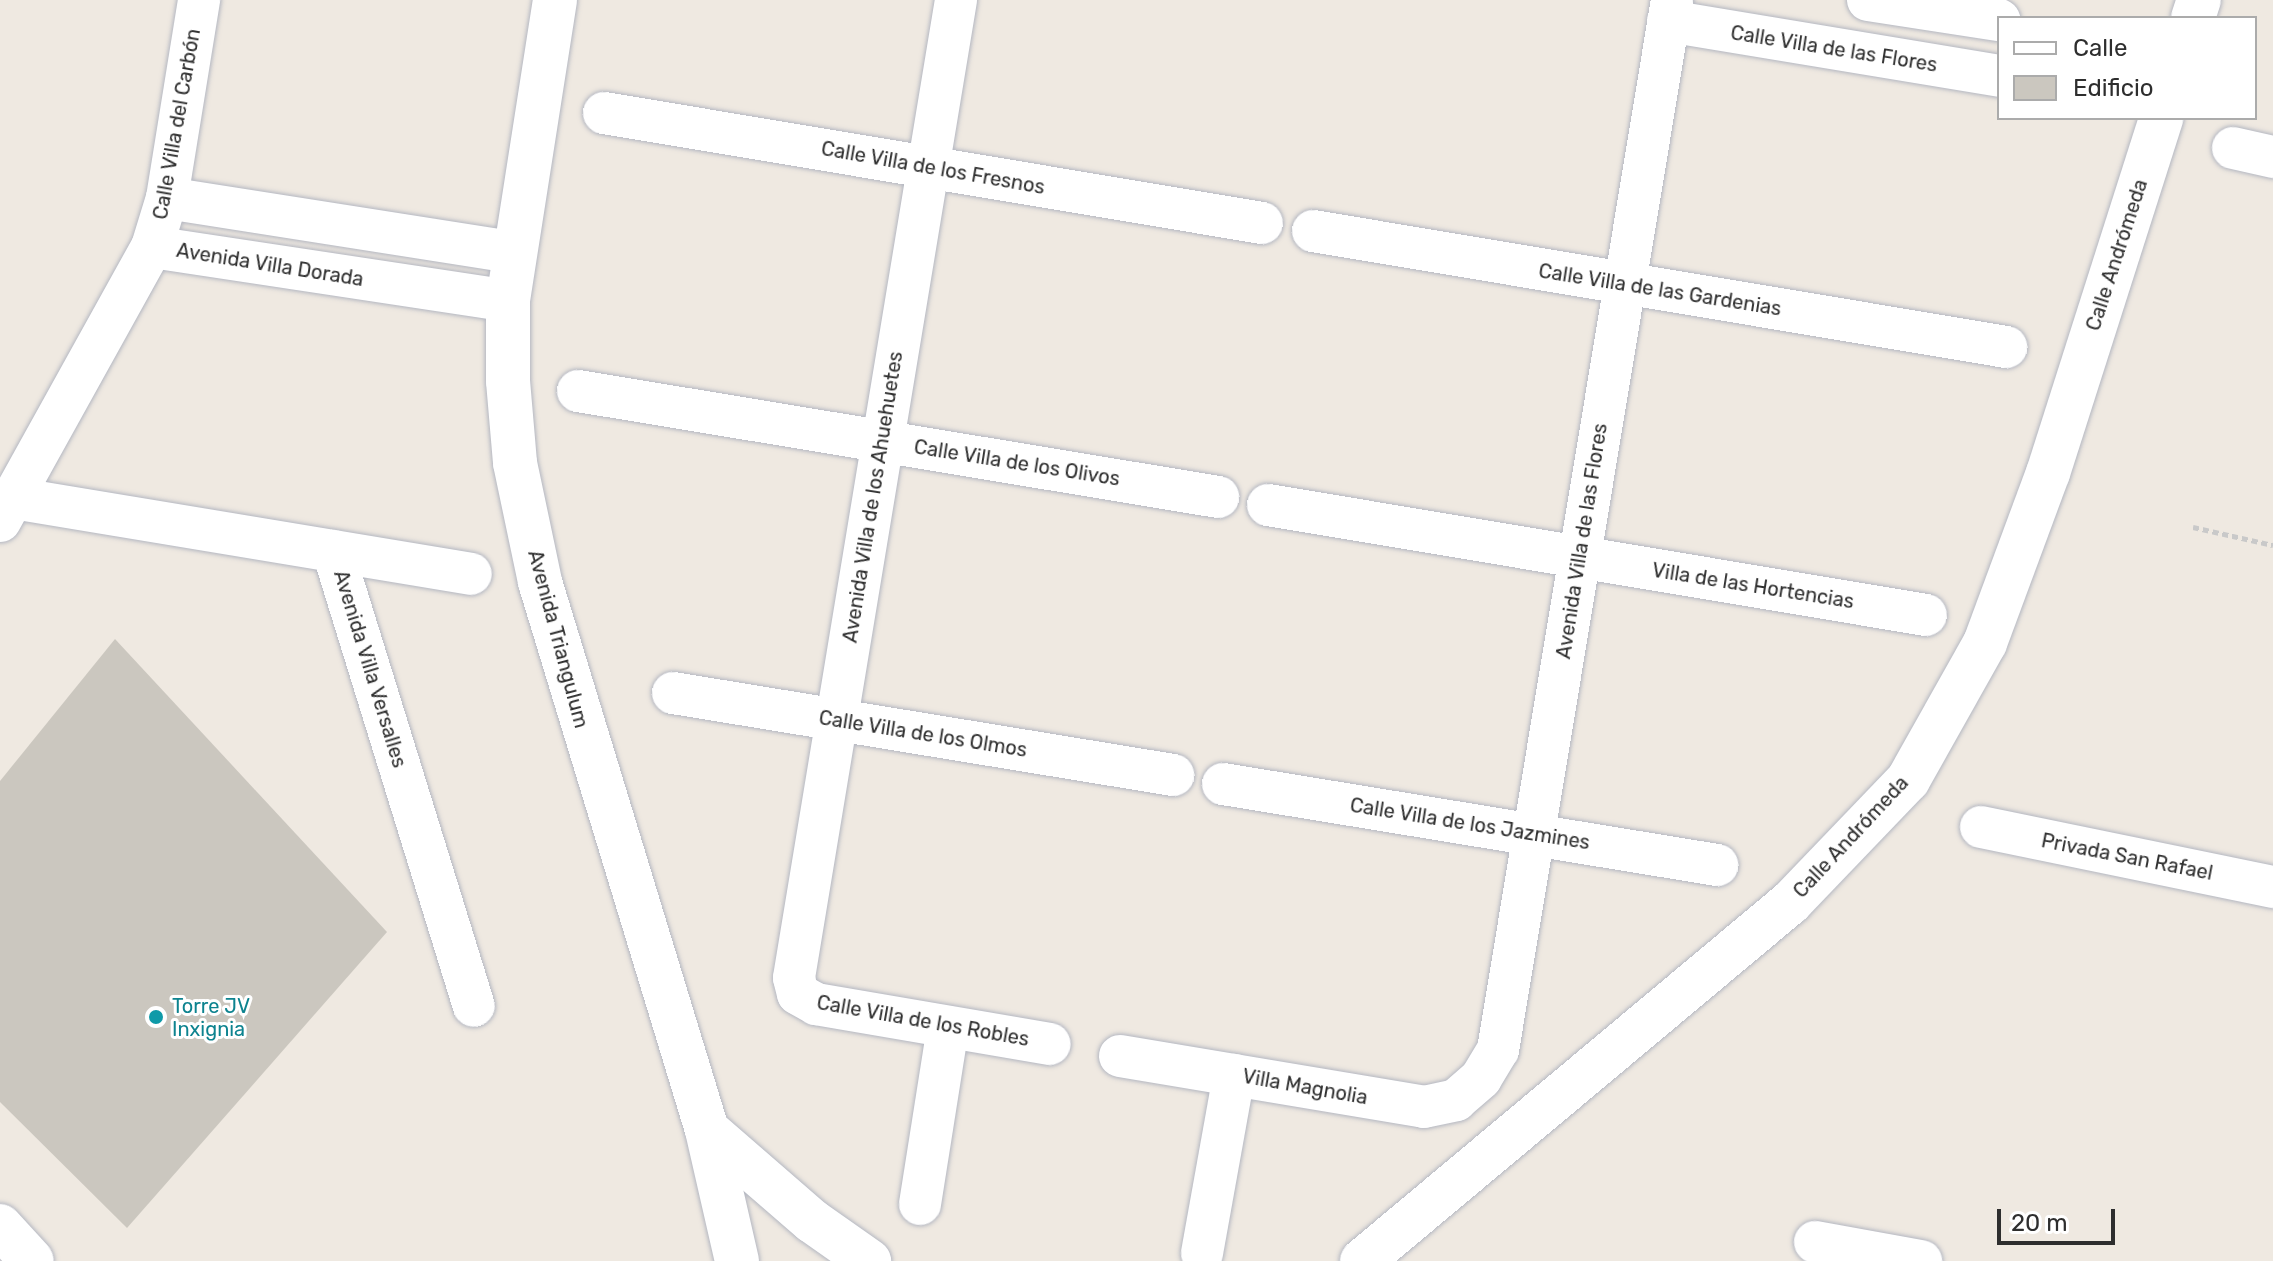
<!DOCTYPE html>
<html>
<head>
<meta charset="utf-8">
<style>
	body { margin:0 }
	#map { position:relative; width:2273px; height:1261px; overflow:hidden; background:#efe9e1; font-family:Rubik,sans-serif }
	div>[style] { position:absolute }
	.building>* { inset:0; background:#cbc7bf }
	.path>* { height:5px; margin-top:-2.5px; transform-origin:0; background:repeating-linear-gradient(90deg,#c9c9c9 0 6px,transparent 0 10px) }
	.roads { filter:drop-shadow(0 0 2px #b4b7c1) drop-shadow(0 0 2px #b4b7c1) }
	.minor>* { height:42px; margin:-21px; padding:0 21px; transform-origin:21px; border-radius:21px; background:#fff }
	.secondary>* { height:44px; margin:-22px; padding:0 22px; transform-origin:22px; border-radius:22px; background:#fff }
	.dots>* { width:22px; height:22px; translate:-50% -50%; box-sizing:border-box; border:4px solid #fff; border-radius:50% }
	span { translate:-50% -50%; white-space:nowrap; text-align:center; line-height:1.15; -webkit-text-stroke:6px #fff; paint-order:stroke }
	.street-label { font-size:20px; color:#2e2e2e }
	.culture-label { font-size:20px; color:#0d838f }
	.left { translate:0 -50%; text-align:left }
	.legend { position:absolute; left:1997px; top:16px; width:260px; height:104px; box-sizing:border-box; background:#fff; border:2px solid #ababab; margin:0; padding:10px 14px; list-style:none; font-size:24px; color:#2e2e2e }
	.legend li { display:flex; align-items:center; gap:16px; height:40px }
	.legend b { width:40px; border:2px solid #ababab }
	.scale { position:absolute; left:1997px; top:1209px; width:118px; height:36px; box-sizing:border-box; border:4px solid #2e2e2e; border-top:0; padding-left:10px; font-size:24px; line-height:28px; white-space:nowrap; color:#2e2e2e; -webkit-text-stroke:6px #fff; paint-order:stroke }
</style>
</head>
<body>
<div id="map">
	<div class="building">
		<i style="clip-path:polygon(115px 639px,387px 932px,127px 1228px,0 1102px,0 781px)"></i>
	</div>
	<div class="path">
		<i style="left:2193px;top:527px;width:82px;rotate:12.7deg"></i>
	</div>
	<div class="roads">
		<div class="minor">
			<i style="left:956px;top:0;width:991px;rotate:99.41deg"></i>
			<i style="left:794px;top:978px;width:16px;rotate:76deg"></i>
			<i style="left:798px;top:994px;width:21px;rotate:29deg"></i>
			<i style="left:816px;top:1004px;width:237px;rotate:9.7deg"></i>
			<i style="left:1868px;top:0;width:133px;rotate:8.7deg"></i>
			<i style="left:1668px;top:21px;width:336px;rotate:9.4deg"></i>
			<i style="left:604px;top:113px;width:667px;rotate:9.49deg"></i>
			<i style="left:2233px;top:148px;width:41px;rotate:12.7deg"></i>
			<i style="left:167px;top:198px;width:350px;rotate:8.9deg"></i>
			<i style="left:1313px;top:231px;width:703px;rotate:9.5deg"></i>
			<i style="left:152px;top:247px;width:360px;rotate:8.6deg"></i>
			<i style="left:578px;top:391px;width:649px;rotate:9.4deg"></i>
			<i style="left:13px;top:498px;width:464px;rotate:9.4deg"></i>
			<i style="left:1268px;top:505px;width:667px;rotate:9.49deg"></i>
			<i style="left:0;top:521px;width:313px;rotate:-61deg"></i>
			<i style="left:152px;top:247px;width:51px;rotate:-73deg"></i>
			<i style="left:167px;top:198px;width:201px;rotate:-80.8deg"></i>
			<i style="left:333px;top:551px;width:476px;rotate:72.8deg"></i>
			<i style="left:673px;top:693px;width:507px;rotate:9.31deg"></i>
			<i style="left:1223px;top:784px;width:501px;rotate:9.31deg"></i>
			<i style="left:1981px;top:827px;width:298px;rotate:11.6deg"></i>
			<i style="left:1120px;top:1056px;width:308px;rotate:9.5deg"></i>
			<i style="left:1424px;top:1107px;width:33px;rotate:-12deg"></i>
			<i style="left:1456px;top:1100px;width:33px;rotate:-41deg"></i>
			<i style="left:1481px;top:1078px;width:33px;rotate:-59deg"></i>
			<i style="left:1498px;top:1050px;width:1064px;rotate:-80.59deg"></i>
			<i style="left:920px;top:1204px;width:179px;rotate:-81deg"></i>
			<i style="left:1815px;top:1242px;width:108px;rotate:10.2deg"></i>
			<i style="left:1202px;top:1253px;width:181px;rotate:-79.8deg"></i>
		</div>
		<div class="secondary">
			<i style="left:555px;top:0;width:305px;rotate:98.9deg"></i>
			<i style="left:508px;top:301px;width:80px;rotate:90deg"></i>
			<i style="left:508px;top:381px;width:82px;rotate:85.1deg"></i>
			<i style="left:515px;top:463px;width:122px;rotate:78.1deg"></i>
			<i style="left:540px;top:582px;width:573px;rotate:73.05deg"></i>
			<i style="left:707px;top:1130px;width:134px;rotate:77.1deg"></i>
			<i style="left:2193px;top:18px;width:19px;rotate:-72deg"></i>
			<i style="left:707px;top:1130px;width:139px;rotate:40.9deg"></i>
			<i style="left:812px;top:1221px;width:70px;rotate:35.1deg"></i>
			<i style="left:0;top:1226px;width:47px;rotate:47.6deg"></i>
			<i style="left:1362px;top:1261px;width:559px;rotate:-39.92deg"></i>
			<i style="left:1791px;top:902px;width:169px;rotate:-46.2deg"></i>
			<i style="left:1908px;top:780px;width:157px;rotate:-60.7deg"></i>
			<i style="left:1985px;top:643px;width:181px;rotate:-69.7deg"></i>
			<i style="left:2048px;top:473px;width:373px;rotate:-72.3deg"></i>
		</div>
	</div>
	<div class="dots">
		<i style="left:156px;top:1017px;background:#0f9aa8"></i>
	</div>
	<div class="street-label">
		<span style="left:1834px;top:49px;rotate:9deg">Calle Villa de las Flores</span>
		<span style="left:177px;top:124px;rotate:-80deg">Calle Villa del Carbón</span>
		<span style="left:933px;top:168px;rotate:10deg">Calle Villa de los Fresnos</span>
		<span style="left:2117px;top:255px;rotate:-72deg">Calle Andrómeda</span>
		<span style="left:270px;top:265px;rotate:9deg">Avenida Villa Dorada</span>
		<span style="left:1660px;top:290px;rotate:9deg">Calle Villa de las Gardenias</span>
		<span style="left:1017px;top:463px;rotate:9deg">Calle Villa de los Olivos</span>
		<span style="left:873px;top:497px;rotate:-81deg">Avenida Villa de los Ahuehuetes</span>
		<span style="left:1582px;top:541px;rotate:-81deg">Avenida Villa de las Flores</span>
		<span style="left:1753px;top:586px;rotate:9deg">Villa de las Hortencias</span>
		<span style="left:558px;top:639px;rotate:75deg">Avenida Triangulum</span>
		<span style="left:370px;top:669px;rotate:73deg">Avenida Villa Versalles</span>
		<span style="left:923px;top:734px;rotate:9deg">Calle Villa de los Olmos</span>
		<span style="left:1470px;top:824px;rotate:9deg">Calle Villa de los Jazmines</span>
		<span style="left:1851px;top:837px;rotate:-47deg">Calle Andrómeda</span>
		<span style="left:2127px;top:857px;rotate:11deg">Privada San Rafael</span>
		<span style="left:923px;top:1021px;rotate:10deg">Calle Villa de los Robles</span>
		<span style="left:1305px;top:1087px;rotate:10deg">Villa Magnolia</span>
	</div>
	<div class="culture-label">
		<span class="left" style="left:172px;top:1018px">Torre JV<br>Inxignia</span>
	</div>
	<ul class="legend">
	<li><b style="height:10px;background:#fff"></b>Calle</li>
	<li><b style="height:22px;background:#cbc7bf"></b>Edificio</li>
	</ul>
	<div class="scale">20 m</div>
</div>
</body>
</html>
